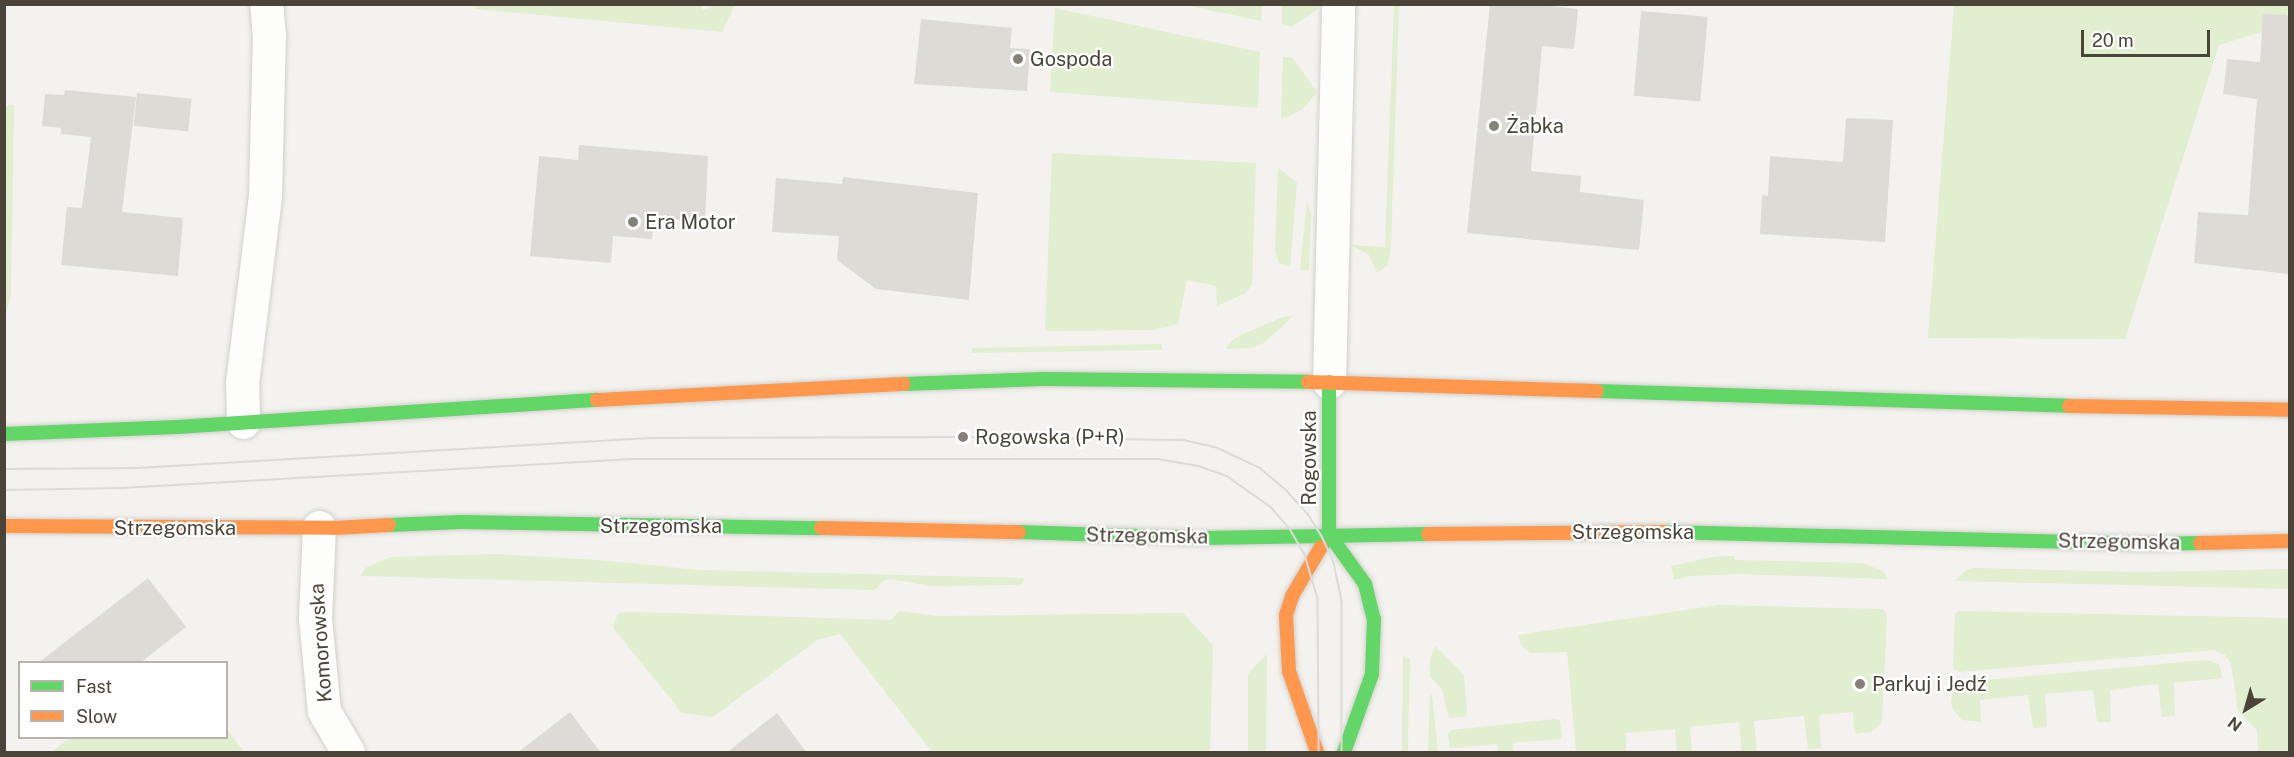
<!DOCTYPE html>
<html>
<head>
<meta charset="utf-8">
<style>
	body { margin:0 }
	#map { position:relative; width:2294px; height:757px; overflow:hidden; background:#f4f2ee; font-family:"Public Sans",sans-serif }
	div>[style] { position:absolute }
	.green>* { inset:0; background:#e1eecf }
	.building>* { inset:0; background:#dedbd6; transform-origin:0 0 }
	.roads { filter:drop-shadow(0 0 2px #d2d0cb) drop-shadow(0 0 2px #d2d0cb) }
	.street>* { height:33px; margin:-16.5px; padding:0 16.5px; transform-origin:16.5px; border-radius:16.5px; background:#fdfdfc }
	.fast>* { height:14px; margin:-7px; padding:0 7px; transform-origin:7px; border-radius:7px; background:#63d668 }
	.slow>* { height:14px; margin:-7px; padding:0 7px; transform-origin:7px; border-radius:7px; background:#ff974d }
	.tram>* { height:1.5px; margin:-0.75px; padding:0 0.75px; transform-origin:0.75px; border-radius:0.75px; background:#dbdbda }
	.dots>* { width:16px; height:16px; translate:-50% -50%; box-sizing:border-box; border:3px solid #fff; border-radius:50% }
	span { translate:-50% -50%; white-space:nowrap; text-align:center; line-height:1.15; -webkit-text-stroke:4.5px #fff; paint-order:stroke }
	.poi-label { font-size:20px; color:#4b4439 }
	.left { translate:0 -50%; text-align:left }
	.street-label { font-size:20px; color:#4b4439 }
	.frame { position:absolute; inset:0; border:6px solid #4b4439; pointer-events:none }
	.legend { position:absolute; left:18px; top:661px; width:210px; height:78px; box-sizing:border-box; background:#fff; border:2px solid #b7b4b0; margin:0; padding:8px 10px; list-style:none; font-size:18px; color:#4b4439 }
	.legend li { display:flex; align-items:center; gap:12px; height:30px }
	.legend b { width:30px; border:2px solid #b7b4b0 }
	.north { position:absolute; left:2216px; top:679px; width:60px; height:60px; -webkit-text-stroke:4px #fff; paint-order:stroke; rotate:217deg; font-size:16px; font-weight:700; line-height:24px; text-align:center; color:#4b4439 }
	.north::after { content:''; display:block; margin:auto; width:21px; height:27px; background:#4b4439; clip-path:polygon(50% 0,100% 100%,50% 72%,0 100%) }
	.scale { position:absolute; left:2081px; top:30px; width:129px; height:27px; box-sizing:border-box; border:3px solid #4b4439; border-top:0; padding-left:8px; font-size:18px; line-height:21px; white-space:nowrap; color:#4b4439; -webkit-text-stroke:4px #fff; paint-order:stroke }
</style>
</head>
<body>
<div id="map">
	<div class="green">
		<i style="clip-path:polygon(701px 5px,703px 10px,717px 5px,735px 5px,722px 32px,476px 9px,474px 5px)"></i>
		<i style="clip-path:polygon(1185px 5px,1262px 5px,1261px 21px)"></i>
		<i style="clip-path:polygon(1282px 5px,1282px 4px,1319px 5px,1319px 8px,1291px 27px,1282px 24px)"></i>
		<i style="clip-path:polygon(1394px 5px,1399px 5px,1391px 248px,1388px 265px,1377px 273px,1369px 255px,1351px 245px,1385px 247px)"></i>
		<i style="clip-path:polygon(1954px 5px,2289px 5px,2284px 25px,2219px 45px,2125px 339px,1928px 338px)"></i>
		<i style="clip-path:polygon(1055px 8px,1260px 52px,1258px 108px,1050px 92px)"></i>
		<i style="clip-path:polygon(1283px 57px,1292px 57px,1317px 92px,1304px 108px,1289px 117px,1281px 118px)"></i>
		<i style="clip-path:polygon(14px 105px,11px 294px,5px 318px,4px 106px)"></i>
		<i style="clip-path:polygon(1052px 153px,1256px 163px,1252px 285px,1246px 293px,1217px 306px,1216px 286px,1187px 280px,1178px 324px,1154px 330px,1045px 331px)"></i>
		<i style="clip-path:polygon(1278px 168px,1297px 182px,1290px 267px,1279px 263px,1275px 251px)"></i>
		<i style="clip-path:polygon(1307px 201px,1311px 215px,1309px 270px,1300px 270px)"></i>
		<i style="clip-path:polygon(1293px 316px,1264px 343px,1252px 348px,1226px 349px,1232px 340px,1243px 334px,1283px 317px)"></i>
		<i style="clip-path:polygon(1161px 344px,1163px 350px,972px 353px,972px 348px)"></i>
		<i style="clip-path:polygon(497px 554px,599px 560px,700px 570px,1025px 578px,1022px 585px,930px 586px,892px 579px,884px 580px,875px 590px,360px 576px,365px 568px,391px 557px)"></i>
		<i style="clip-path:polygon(1718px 556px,1734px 556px,1735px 560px,1864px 563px,1884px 572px,1887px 579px,1738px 574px,1691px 576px,1674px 580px,1671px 566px)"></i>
		<i style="clip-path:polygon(1974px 568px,2140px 572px,2289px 569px,2289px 589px,1955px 581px,1966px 570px)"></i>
		<i style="clip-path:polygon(1719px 605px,1884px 609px,1887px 618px,1882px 718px,1880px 724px,1871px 732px,1855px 734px,1853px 712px,1819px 715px,1821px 748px,1808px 749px,1804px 716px,1754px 721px,1757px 752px,1742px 752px,1739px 722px,1690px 727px,1692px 752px,1677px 752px,1675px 729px,1626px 733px,1626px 752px,1576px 752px,1567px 652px,1530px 653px,1521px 645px,1518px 635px)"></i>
		<i style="clip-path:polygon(899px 611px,936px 616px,1183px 613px,1213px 645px,1210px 752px,932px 752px,840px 634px,817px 640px,713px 717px,682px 713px,614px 629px,613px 624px,619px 613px,631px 612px,891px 620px)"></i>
		<i style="clip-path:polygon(1959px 611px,2289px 618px,2289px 752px,2258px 752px,2257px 730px,2238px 711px,2231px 663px,2225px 655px,2215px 650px,1960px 672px,1953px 669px,1955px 614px)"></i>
		<i style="clip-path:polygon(1435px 646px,1464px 675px,1467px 713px,1464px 717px,1449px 718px,1442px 690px,1430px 676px,1430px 659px)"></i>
		<i style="clip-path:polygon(1267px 654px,1266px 752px,1248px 752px,1248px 674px)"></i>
		<i style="clip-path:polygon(1403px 655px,1410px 659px,1408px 752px,1402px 752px)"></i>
		<i style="clip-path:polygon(2205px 660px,2219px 664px,2223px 678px,2174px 683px,2175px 716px,2162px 717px,2158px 684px,2110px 690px,2111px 722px,2097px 722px,2093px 690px,2045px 694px,2047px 727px,2033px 728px,2028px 695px,1980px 700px,1981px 722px,1962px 720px,1953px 709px,1951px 703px,1953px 685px,1963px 682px)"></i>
		<i style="clip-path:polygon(1430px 692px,1432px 696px,1438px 752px,1428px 752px)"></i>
		<i style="clip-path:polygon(1556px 719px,1560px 721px,1562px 739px,1513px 743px,1513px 752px,1498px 752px,1497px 744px,1450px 748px,1448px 733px,1451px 730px)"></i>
		<i style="clip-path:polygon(227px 729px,244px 752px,51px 752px,70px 738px,226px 738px)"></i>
	</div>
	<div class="building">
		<i style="clip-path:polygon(1490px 4px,1533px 4px,1578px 9px,1574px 49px,1542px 46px,1531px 171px,1581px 176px,1580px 192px,1644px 200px,1639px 250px,1467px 233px)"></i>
		<i style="left:1641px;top:11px;width:67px;height:85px;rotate:5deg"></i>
		<i style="clip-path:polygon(2263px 14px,2289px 15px,2289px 274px,2194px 263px,2198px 212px,2248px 215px,2257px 99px,2223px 94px,2227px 59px,2260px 62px)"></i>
		<i style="clip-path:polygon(921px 19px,1012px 28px,1010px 48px,1030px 49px,1027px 91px,914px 84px)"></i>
		<i style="clip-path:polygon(65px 90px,136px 97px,122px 212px,183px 218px,178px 276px,61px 265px,67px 207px,82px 208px,91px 137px,61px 134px,61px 128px,42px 126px,45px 94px,64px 95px)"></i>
		<i style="left:137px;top:93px;width:55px;height:33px;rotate:6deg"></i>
		<i style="clip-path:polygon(1846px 118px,1893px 120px,1885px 242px,1760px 234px,1762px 195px,1768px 196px,1770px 156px,1843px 162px)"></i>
		<i style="clip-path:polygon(579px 145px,708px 156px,705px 221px,654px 218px,652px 239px,613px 236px,611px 263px,530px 256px,539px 156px,578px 160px)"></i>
		<i style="clip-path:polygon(843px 177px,978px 193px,969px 300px,876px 289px,837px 260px,839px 236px,772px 232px,776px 178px,842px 184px)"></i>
		<i style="clip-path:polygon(148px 578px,186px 627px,140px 663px,38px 663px)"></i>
		<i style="clip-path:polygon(570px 712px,601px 753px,517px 753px)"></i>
		<i style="clip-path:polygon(777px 713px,807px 753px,726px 753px)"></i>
	</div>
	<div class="roads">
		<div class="street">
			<i style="left:1329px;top:382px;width:378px;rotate:-88.6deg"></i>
			<i style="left:243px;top:422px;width:39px;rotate:-91deg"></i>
			<i style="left:242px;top:383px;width:188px;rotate:-83deg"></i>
			<i style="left:265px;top:196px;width:160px;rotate:-88.6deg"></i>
			<i style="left:269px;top:36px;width:32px;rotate:-95deg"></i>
			<i style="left:319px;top:527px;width:91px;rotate:92.5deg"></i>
			<i style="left:315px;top:618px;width:93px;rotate:84.5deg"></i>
			<i style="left:324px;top:711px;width:48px;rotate:59.7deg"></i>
		</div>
		<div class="fast">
			<i style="left:904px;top:384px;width:139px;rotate:-2.1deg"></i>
			<i style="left:1043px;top:379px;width:265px;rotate:0.6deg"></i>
			<i style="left:1597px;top:391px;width:472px;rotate:1.8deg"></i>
			<i style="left:4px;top:434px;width:173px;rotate:-2.3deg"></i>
			<i style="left:177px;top:427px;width:421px;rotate:-3.7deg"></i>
			<i style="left:389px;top:525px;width:72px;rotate:-2.4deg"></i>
			<i style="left:461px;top:522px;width:360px;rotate:1deg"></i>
			<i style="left:1019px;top:532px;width:185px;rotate:1.9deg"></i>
			<i style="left:1204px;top:538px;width:224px;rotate:-1deg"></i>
			<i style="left:1666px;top:532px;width:479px;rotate:1.4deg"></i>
			<i style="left:2145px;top:544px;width:55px;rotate:-1deg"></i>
			<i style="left:1329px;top:534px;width:62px;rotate:54.2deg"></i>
			<i style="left:1365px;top:584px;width:36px;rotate:76deg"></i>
			<i style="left:1374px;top:619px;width:55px;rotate:92.1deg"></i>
			<i style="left:1372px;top:674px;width:83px;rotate:109.7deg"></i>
			<i style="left:1321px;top:547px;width:15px;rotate:-58deg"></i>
			<i style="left:1329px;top:534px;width:152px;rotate:-90deg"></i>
		</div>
		<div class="slow">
			<i style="left:1308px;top:382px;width:289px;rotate:1.8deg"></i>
			<i style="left:597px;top:400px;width:307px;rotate:-3deg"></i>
			<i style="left:2069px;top:406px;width:221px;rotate:1deg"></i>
			<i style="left:4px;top:526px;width:331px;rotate:0.3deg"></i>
			<i style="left:335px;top:528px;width:54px;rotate:-3.2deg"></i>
			<i style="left:821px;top:528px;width:198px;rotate:1.2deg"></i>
			<i style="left:1428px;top:534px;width:238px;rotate:-0.5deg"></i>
			<i style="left:2200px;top:543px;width:90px;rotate:-1.3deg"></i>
			<i style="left:1317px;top:752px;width:86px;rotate:-109.1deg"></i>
			<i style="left:1289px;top:671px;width:56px;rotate:-93.1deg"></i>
			<i style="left:1286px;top:615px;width:20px;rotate:-72deg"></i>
			<i style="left:1292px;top:596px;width:57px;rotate:-59.4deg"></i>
		</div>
	</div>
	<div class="tram">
		<i style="left:4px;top:469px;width:134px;rotate:-0.4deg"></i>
		<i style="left:138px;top:468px;width:513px;rotate:-3.35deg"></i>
		<i style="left:650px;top:438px;width:313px;rotate:-0.2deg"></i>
		<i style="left:963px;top:437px;width:221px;rotate:0.8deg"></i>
		<i style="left:1184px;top:440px;width:35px;rotate:13deg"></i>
		<i style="left:1218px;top:448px;width:47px;rotate:25.5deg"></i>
		<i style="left:1260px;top:468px;width:35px;rotate:40deg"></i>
		<i style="left:1287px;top:491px;width:31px;rotate:48deg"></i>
		<i style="left:1308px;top:514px;width:26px;rotate:58deg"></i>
		<i style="left:1322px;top:536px;width:30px;rotate:66deg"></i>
		<i style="left:1334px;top:563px;width:39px;rotate:78deg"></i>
		<i style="left:1342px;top:601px;width:151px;rotate:90deg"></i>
		<i style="left:4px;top:490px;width:118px;rotate:-1deg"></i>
		<i style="left:122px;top:488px;width:512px;rotate:-3.25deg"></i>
		<i style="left:633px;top:459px;width:525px"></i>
		<i style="left:1158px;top:459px;width:42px;rotate:9.7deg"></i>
		<i style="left:1199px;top:466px;width:30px;rotate:20deg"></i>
		<i style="left:1227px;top:476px;width:54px;rotate:35.2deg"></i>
		<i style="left:1271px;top:507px;width:29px;rotate:49deg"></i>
		<i style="left:1290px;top:529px;width:30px;rotate:60deg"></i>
		<i style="left:1305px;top:555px;width:46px;rotate:73.5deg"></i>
		<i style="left:1318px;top:599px;width:153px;rotate:89.6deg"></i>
	</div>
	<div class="dots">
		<i style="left:1018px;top:59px;background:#868178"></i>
		<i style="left:1494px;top:126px;background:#868178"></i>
		<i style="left:633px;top:222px;background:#868178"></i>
		<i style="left:963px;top:437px;background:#868178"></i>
		<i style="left:1860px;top:684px;background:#868178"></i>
	</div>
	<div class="poi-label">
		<span class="left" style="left:1030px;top:59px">Gospoda</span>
		<span class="left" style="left:1506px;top:126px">Żabka</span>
		<span class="left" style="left:645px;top:222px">Era Motor</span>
		<span class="left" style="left:975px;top:437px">Rogowska (P+R)</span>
		<span class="left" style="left:1872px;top:684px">Parkuj i Jedź</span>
	</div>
	<div class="street-label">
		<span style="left:1309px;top:458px;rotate:-90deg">Rogowska</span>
		<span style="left:661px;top:526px">Strzegomska</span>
		<span style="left:175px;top:528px">Strzegomska</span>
		<span style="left:1633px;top:532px">Strzegomska</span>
		<span style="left:1147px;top:536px;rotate:1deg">Strzegomska</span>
		<span style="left:2119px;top:542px;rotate:1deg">Strzegomska</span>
		<span style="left:321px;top:643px;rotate:-94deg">Komorowska</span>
	</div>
	<div class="frame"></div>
	<ul class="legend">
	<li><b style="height:8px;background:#63d668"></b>Fast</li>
	<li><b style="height:8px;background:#ff974d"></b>Slow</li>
	</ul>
	<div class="north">N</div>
	<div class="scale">20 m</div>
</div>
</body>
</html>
